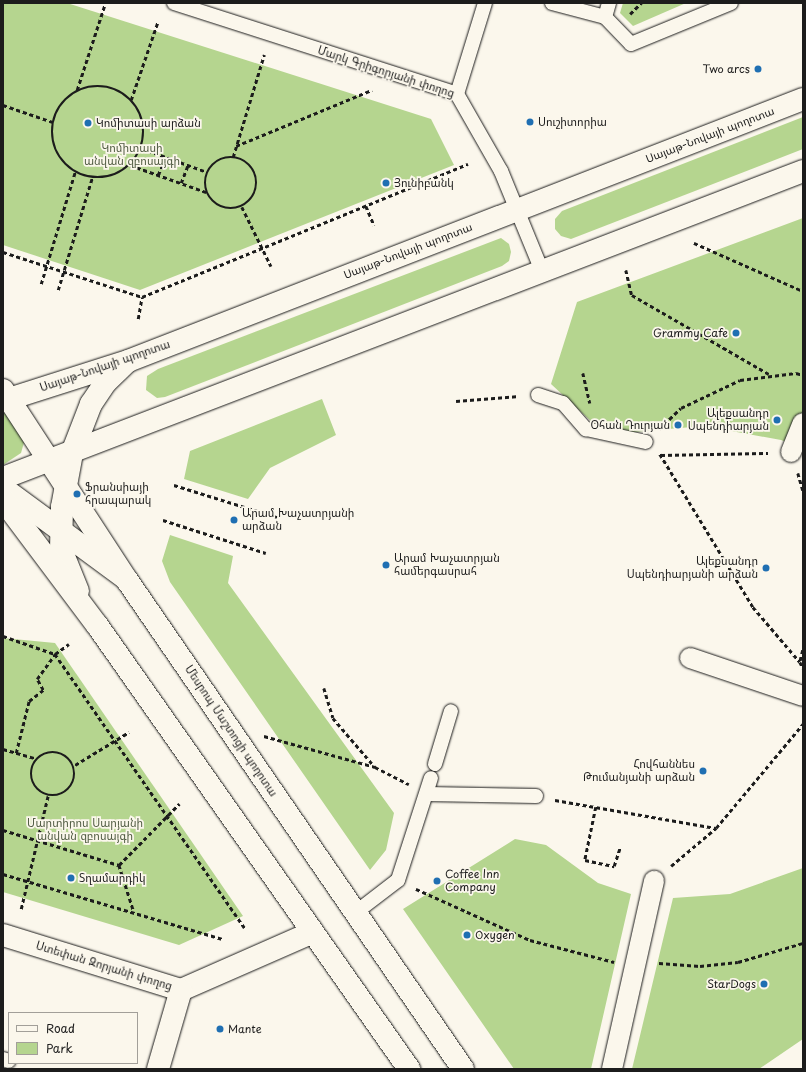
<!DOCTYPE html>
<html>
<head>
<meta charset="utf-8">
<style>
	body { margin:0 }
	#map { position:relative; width:806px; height:1072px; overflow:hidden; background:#fbf7ec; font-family:"Playpen Sans","Noto Sans Armenian",sans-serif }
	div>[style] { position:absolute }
	.green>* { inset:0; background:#b5d58f }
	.path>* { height:2.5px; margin-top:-1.25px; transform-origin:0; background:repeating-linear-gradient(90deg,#1c1c1c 0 4px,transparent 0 7px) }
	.path>.ring { margin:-1.25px; padding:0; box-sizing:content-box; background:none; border:2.5px solid #1c1c1c; border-radius:50% }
	.roads { filter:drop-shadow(0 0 1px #1c1c1c) drop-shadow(0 0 1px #1c1c1c) }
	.service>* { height:14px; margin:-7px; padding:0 7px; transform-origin:7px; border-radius:7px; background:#fbf7ec }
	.pedestrian>* { height:20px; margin:-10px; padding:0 10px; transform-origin:10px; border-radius:10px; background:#fbf7ec }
	.minor>* { height:22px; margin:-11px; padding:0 11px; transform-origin:11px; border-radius:11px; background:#fbf7ec }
	.primary>* { height:22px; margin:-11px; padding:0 11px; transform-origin:11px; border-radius:11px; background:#fbf7ec }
	.trunk>* { height:22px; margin:-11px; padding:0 11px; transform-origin:11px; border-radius:11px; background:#fbf7ec }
	.dots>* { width:11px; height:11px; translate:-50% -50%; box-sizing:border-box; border:2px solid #fbf7ec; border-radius:50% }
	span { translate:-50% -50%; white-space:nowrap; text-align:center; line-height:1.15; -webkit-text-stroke:3.5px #fbf7ec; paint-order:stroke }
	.poi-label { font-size:11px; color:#1c1c1c }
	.right { translate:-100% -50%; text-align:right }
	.left { translate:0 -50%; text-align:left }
	.street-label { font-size:11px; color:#1c1c1c }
	.park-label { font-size:11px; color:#525d44 }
	.frame { position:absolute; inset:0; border:4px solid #1c1c1c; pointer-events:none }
	.legend { position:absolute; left:8px; top:1012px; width:130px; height:52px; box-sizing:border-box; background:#fbf7ec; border:1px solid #a29f99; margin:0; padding:5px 7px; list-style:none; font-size:12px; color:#1c1c1c }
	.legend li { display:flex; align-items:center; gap:8px; height:20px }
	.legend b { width:20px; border:1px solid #a29f99 }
</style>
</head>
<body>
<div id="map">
	<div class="green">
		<i style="clip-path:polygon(3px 3px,67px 3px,431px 119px,454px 165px,140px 290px,3px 245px)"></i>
		<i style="clip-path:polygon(623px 3px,686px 3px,633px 26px,620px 13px)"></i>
		<i style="clip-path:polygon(803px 117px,803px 149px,571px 239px,561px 236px,555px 229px,555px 219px,562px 211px)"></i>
		<i style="clip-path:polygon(803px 218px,803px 449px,781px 440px,704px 426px,633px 432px,593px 423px,551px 384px,577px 302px)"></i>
		<i style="clip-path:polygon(501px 238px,509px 244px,511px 252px,509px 261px,502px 266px,165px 397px,157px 398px,146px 390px,147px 376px,158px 369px)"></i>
		<i style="clip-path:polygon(322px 399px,336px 435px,270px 468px,248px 499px,184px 479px,190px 451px)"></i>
		<i style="clip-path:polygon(3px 413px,11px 415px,25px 439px,21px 453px,3px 465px)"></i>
		<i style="clip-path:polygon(170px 535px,233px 556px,228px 583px,394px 813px,386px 850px,370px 870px,170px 582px,162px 561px)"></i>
		<i style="clip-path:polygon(3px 638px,55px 643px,243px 916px,179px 945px,3px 892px)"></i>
		<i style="clip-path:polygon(515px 839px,546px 845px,598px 883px,631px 894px,591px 1069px,514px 1069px,403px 909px)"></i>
		<i style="clip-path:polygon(803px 868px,803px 1039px,759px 1069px,632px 1069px,673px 898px,730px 894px)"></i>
	</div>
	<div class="path">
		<i style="left:630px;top:14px;width:16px;rotate:-45deg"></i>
		<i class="ring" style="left:52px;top:86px;width:89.5px;height:89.5px"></i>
		<i style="left:77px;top:90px;width:90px;rotate:-72deg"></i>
		<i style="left:131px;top:100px;width:83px;rotate:-71.1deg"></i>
		<i style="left:3px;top:105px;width:53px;rotate:18.8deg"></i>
		<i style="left:236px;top:146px;width:147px;rotate:-22.4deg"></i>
		<i style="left:141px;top:148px;width:70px;rotate:20deg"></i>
		<i class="ring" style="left:205px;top:157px;width:49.5px;height:49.5px"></i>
		<i style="left:233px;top:157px;width:107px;rotate:-73.1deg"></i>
		<i style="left:130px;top:165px;width:81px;rotate:19.6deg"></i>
		<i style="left:158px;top:175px;width:20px;rotate:-66deg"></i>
		<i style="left:181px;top:183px;width:19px;rotate:-69deg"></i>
		<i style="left:366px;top:206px;width:21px;rotate:67deg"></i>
		<i style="left:242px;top:207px;width:66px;rotate:63.8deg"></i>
		<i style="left:694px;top:243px;width:119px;rotate:23.8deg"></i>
		<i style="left:3px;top:252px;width:146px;rotate:17.9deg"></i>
		<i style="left:142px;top:297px;width:352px;rotate:-22.2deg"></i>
		<i style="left:626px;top:270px;width:26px;rotate:77deg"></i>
		<i style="left:632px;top:295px;width:158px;rotate:30deg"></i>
		<i style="left:41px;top:284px;width:117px;rotate:-73.1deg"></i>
		<i style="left:58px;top:290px;width:117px;rotate:-73.1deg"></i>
		<i style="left:138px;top:319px;width:22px;rotate:-80deg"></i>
		<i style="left:583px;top:373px;width:31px;rotate:77deg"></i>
		<i style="left:456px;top:401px;width:63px;rotate:-4.5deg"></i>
		<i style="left:659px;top:429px;width:30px;rotate:-44deg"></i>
		<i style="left:681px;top:408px;width:65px;rotate:-25.4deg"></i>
		<i style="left:740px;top:380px;width:56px;rotate:-7.1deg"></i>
		<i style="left:796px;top:373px;width:7px;rotate:16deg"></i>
		<i style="left:660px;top:454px;width:179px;rotate:58.7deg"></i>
		<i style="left:753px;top:607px;width:72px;rotate:49.5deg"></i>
		<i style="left:661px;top:455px;width:107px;rotate:-1.1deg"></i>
		<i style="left:798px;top:473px;width:18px;rotate:74deg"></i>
		<i style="left:174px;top:485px;width:108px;rotate:17.3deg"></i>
		<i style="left:163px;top:520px;width:108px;rotate:17.8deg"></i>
		<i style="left:3px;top:636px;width:55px;rotate:19.1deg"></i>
		<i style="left:55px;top:654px;width:333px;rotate:55.3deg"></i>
		<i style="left:803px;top:650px;width:12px;rotate:104deg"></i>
		<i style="left:800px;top:662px;width:7px;rotate:63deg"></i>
		<i style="left:324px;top:688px;width:31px;rotate:73deg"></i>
		<i style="left:333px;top:718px;width:65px;rotate:49.4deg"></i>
		<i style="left:375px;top:767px;width:38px;rotate:27deg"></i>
		<i style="left:264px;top:736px;width:115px;rotate:15.6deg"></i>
		<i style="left:3px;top:749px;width:35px;rotate:16deg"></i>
		<i class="ring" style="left:31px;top:752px;width:41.5px;height:41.5px"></i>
		<i style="left:16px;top:753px;width:54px;rotate:-76deg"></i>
		<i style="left:29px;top:701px;width:18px;rotate:-38deg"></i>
		<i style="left:43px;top:690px;width:13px;rotate:-119deg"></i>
		<i style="left:37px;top:679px;width:31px;rotate:-54deg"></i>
		<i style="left:55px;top:654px;width:17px;rotate:-36deg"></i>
		<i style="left:75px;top:765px;width:63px;rotate:-31.4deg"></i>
		<i style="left:555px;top:800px;width:163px;rotate:9.9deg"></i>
		<i style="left:596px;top:807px;width:54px;rotate:101.7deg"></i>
		<i style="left:585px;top:860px;width:30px;rotate:12deg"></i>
		<i style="left:614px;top:866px;width:20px;rotate:-72deg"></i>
		<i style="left:3px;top:830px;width:121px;rotate:16.8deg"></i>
		<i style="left:119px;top:865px;width:49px;rotate:72.3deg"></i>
		<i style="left:119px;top:865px;width:86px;rotate:-45.5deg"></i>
		<i style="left:671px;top:866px;width:59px;rotate:-40.2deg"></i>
		<i style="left:716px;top:828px;width:136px;rotate:-50.1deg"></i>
		<i style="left:3px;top:874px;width:229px;rotate:16.5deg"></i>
		<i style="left:416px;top:889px;width:125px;rotate:24.1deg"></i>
		<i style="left:530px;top:940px;width:87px;rotate:14.7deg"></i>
		<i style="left:21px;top:909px;width:116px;rotate:-76.6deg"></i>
		<i style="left:659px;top:963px;width:41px;rotate:4.2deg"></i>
		<i style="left:700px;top:966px;width:38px;rotate:-6deg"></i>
		<i style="left:738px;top:962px;width:68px;rotate:-16.3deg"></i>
	</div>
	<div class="roads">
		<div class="service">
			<i style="left:174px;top:3px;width:297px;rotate:17.8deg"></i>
			<i style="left:457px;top:94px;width:89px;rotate:60.3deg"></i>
			<i style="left:501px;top:171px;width:108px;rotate:67.7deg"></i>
			<i style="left:552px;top:3px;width:55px;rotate:14.8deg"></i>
			<i style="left:605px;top:17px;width:37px;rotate:46deg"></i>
			<i style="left:631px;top:44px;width:108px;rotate:-22.3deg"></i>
			<i style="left:605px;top:17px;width:15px;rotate:-74deg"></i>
			<i style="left:457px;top:94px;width:95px;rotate:-72.9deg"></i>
			<i style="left:538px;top:395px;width:26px;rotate:18deg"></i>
			<i style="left:563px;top:403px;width:35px;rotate:49deg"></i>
			<i style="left:586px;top:429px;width:61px;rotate:12.2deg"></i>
			<i style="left:435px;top:764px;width:55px;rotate:-73.2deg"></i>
			<i style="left:427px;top:794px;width:109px;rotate:1.1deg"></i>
			<i style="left:355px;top:913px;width:54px;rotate:-37.5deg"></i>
			<i style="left:398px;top:880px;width:107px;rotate:-72.1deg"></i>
			<i style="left:3px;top:1059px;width:6px;rotate:18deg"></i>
		</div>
		<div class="pedestrian">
			<i style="left:791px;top:452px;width:31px;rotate:-68deg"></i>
			<i style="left:690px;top:658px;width:119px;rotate:18.6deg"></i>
			<i style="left:612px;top:1069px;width:193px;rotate:-77.4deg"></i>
		</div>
		<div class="minor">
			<i style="left:3px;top:935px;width:186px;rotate:17.2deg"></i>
			<i style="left:181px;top:990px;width:144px;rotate:-23.7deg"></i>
			<i style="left:158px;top:1069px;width:82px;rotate:-73.8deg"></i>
		</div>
		<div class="primary">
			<i style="left:3px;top:401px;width:131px;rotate:-17.7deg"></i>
			<i style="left:128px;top:361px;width:724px;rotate:-21.21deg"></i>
			<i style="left:3px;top:478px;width:857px;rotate:-20.99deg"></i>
			<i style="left:3px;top:488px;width:152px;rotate:36.4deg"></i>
			<i style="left:78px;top:591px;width:45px;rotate:-112deg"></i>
			<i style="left:61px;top:549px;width:42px;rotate:-88.6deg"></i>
			<i style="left:62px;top:507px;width:55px;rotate:-79.5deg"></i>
			<i style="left:72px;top:453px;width:53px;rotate:-68.8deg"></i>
			<i style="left:91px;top:404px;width:27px;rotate:-56deg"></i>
			<i style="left:106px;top:382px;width:28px;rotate:-44deg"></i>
		</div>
		<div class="trunk">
			<i style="left:3px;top:390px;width:227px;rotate:56.9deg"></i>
			<i style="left:127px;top:580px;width:593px;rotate:55.51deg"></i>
			<i style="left:3px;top:500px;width:156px;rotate:53.1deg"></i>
			<i style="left:97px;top:625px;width:543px;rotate:54.9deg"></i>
		</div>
	</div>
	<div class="dots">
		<i style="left:758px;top:69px;background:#1f6fb2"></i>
		<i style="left:530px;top:122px;background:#1f6fb2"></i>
		<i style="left:88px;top:123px;background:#1f6fb2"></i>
		<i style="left:386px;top:183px;background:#1f6fb2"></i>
		<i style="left:736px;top:333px;background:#1f6fb2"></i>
		<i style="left:777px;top:420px;background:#1f6fb2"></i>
		<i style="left:678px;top:425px;background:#1f6fb2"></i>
		<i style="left:77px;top:494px;background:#1f6fb2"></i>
		<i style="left:234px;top:520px;background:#1f6fb2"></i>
		<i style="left:386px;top:565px;background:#1f6fb2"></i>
		<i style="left:766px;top:568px;background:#1f6fb2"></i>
		<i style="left:703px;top:771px;background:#1f6fb2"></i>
		<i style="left:71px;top:878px;background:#1f6fb2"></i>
		<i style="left:437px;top:881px;background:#1f6fb2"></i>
		<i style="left:467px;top:935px;background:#1f6fb2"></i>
		<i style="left:764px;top:984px;background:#1f6fb2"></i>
		<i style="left:220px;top:1029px;background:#1f6fb2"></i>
	</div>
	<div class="poi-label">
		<span class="right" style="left:750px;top:69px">Two arcs</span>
		<span class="left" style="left:538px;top:122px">Սուշիտորիա</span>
		<span class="left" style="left:96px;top:123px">Կոմիտասի արձան</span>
		<span class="left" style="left:394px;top:183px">Յունիբանկ</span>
		<span class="right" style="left:728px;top:333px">Grammy Cafe</span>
		<span class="right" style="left:769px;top:420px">Ալեքսանդր<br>Սպենդիարյան</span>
		<span class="right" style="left:670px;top:425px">Օհան Դուրյան</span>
		<span class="left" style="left:85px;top:494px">Ֆրանսիայի<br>հրապարակ</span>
		<span class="left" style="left:242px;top:520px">Արամ Խաչատրյանի<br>արձան</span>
		<span class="left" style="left:394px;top:565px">Արամ Խաչատրյան<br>համերգասրահ</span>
		<span class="right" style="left:758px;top:568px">Ալեքսանդր<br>Սպենդիարյանի արձան</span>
		<span class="right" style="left:695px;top:771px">Հովհաննես<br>Թումանյանի արձան</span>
		<span class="left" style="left:445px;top:881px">Coffee Inn<br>Company</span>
		<span class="left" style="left:79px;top:878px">Տղամարդիկ</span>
		<span class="left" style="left:475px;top:935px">Oxygen</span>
		<span class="right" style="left:756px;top:984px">StarDogs</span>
		<span class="left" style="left:228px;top:1029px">Mante</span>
	</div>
	<div class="street-label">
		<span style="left:386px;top:72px;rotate:18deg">Մարկ Գրիգորյանի փողոց</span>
		<span style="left:710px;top:135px;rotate:-21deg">Սայաթ-Նովայի պողոտա</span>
		<span style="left:408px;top:251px;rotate:-21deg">Սայաթ-Նովայի պողոտա</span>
		<span style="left:105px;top:366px;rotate:-19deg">Սայաթ-Նովայի պողոտա</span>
		<span style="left:231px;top:731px;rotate:56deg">Մեսրոպ Մաշտոցի պողոտա</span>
		<span style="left:104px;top:966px;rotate:17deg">Ստեփան Զորյանի փողոց</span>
	</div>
	<div class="park-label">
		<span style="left:132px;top:155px">Կոմիտասի<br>անվան զբոսայգի</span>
		<span style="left:85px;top:830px">Մարտիրոս Սարյանի<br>անվան զբոսայգի</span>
	</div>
	<div class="frame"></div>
	<ul class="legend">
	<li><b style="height:5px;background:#fbf7ec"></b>Road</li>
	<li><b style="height:11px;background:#b5d58f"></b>Park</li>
	</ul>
</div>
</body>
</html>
